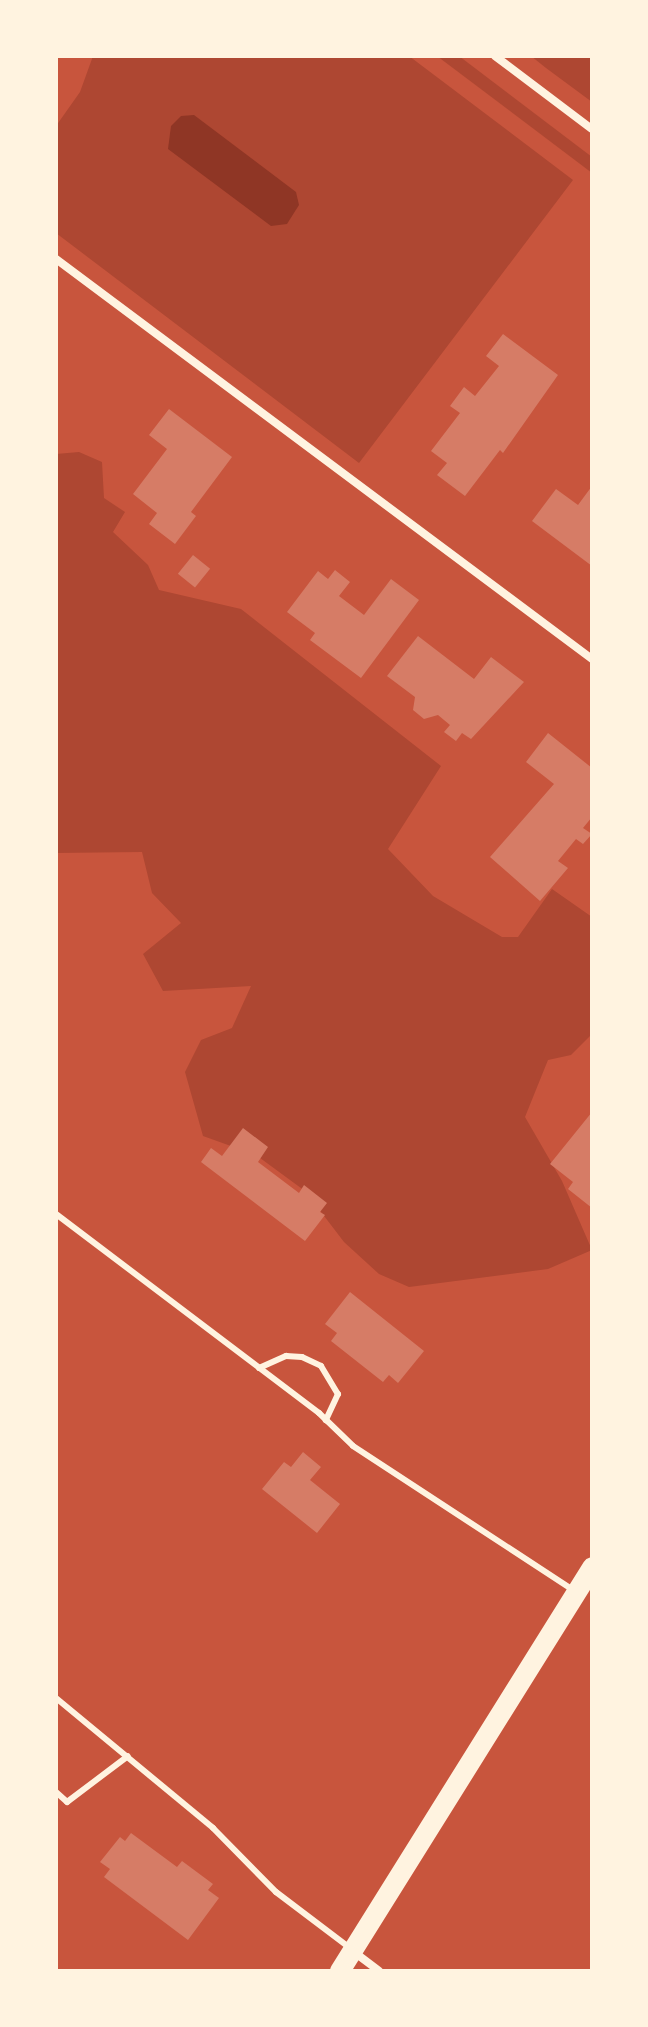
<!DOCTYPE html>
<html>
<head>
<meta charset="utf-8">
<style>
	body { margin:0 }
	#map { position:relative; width:648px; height:2027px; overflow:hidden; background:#c8553d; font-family:"Golos Text",sans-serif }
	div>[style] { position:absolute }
	.green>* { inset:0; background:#ae4732 }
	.water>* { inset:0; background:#8f3625 }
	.building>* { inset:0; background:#d67c66; transform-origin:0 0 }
	.service>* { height:6px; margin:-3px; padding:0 3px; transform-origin:3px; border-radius:3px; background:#fff3e0 }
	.minor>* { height:8px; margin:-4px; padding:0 4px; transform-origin:4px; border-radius:4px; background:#fff3e0 }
	.primary>* { height:20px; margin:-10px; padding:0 10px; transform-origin:10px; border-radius:10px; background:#fff3e0 }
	span { translate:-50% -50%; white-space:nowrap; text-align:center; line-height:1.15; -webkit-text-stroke:8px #fff3e0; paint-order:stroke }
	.frame { position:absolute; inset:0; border:58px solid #fff3e0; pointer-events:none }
</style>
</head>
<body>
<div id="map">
	<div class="green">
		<i style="clip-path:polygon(93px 56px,409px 56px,573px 180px,359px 463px,56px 233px,56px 126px,80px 92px)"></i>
		<i style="clip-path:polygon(437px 56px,459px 56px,592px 157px,592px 173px)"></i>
		<i style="clip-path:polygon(531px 56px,592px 56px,592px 102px,546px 68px)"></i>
		<i style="clip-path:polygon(79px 452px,102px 462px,104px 498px,125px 512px,113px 532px,148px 565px,159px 590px,241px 609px,441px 766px,388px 849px,433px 896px,502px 937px,518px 937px,552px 889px,592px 917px,592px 1034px,571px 1055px,548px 1060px,525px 1117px,562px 1181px,592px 1250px,548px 1269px,409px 1287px,379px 1274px,344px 1242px,305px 1191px,256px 1155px,203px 1136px,185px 1072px,201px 1040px,232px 1028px,251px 986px,163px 991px,143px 954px,181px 923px,152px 893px,142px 852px,56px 853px,56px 454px)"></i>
	</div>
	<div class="water">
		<i style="clip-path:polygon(194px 115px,296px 192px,299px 205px,287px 224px,271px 226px,168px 149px,171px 126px,181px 116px)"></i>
	</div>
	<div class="building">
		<i style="clip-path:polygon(503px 334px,558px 375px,503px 453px,500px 450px,465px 496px,437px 475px,447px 463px,431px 451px,460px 413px,450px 406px,464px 387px,475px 396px,499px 366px,486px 356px)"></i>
		<i style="clip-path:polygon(169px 409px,232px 457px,191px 512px,196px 516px,175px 544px,149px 524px,157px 513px,133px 494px,167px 449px,149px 435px)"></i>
		<i style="clip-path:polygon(592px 486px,592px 566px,532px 521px,556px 489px,578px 505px)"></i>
		<i style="left:193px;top:555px;width:22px;height:24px;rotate:39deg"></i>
		<i style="clip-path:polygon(335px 570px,350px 582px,339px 596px,364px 615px,391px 579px,419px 600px,361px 678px,310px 640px,315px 633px,287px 612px,318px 571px,328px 579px)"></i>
		<i style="clip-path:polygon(418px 636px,474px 679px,491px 657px,524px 682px,471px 739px,462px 733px,456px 741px,444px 732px,450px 725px,438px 715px,424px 719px,413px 710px,415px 697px,387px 676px)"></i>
		<i style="clip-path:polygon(548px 733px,592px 768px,592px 817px,583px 828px,592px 834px,583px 844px,576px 839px,558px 861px,568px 868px,540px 901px,490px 857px,554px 784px,526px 762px)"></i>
		<i style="clip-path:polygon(592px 1112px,592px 1208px,568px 1189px,573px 1182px,550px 1164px)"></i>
		<i style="clip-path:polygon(243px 1128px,268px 1147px,258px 1162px,299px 1193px,304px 1185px,327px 1203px,320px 1212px,325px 1215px,305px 1241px,201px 1162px,211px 1148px,222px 1156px)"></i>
		<i style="clip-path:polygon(350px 1292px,424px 1351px,398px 1383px,389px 1375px,383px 1382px,331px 1341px,337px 1333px,325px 1324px)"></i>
		<i style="clip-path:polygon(303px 1452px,321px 1467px,310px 1480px,340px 1504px,317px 1533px,262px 1489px,284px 1462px,291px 1467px)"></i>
		<i style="clip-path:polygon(131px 1833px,177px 1867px,182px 1861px,213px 1884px,208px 1890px,219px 1898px,188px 1940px,104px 1877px,110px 1869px,100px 1862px,120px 1837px,125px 1841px)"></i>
	</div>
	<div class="service">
		<i style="left:56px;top:1214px;width:330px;rotate:37.1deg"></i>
		<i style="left:319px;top:1413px;width:47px;rotate:44.1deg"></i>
		<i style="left:353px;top:1446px;width:263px;rotate:33.2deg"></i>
		<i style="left:259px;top:1368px;width:30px;rotate:-24deg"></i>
		<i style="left:286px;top:1356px;width:16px;rotate:4deg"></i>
		<i style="left:302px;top:1357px;width:21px;rotate:25deg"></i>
		<i style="left:321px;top:1366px;width:33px;rotate:59deg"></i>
		<i style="left:338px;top:1394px;width:29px;rotate:115deg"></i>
		<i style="left:56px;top:1698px;width:204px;rotate:39.6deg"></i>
		<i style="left:213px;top:1828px;width:90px;rotate:45.5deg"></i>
		<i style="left:276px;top:1892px;width:93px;rotate:37.1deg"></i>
		<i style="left:56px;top:1792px;width:15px;rotate:42deg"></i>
		<i style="left:67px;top:1802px;width:76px;rotate:-37deg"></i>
	</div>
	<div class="minor">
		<i style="left:495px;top:56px;width:121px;rotate:37deg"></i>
		<i style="left:56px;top:259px;width:669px;rotate:36.73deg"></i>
		<i style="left:354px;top:1952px;width:31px;rotate:37deg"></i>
	</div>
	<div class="primary">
		<i style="left:340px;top:1971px;width:476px;rotate:-58deg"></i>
	</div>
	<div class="frame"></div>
</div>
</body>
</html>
